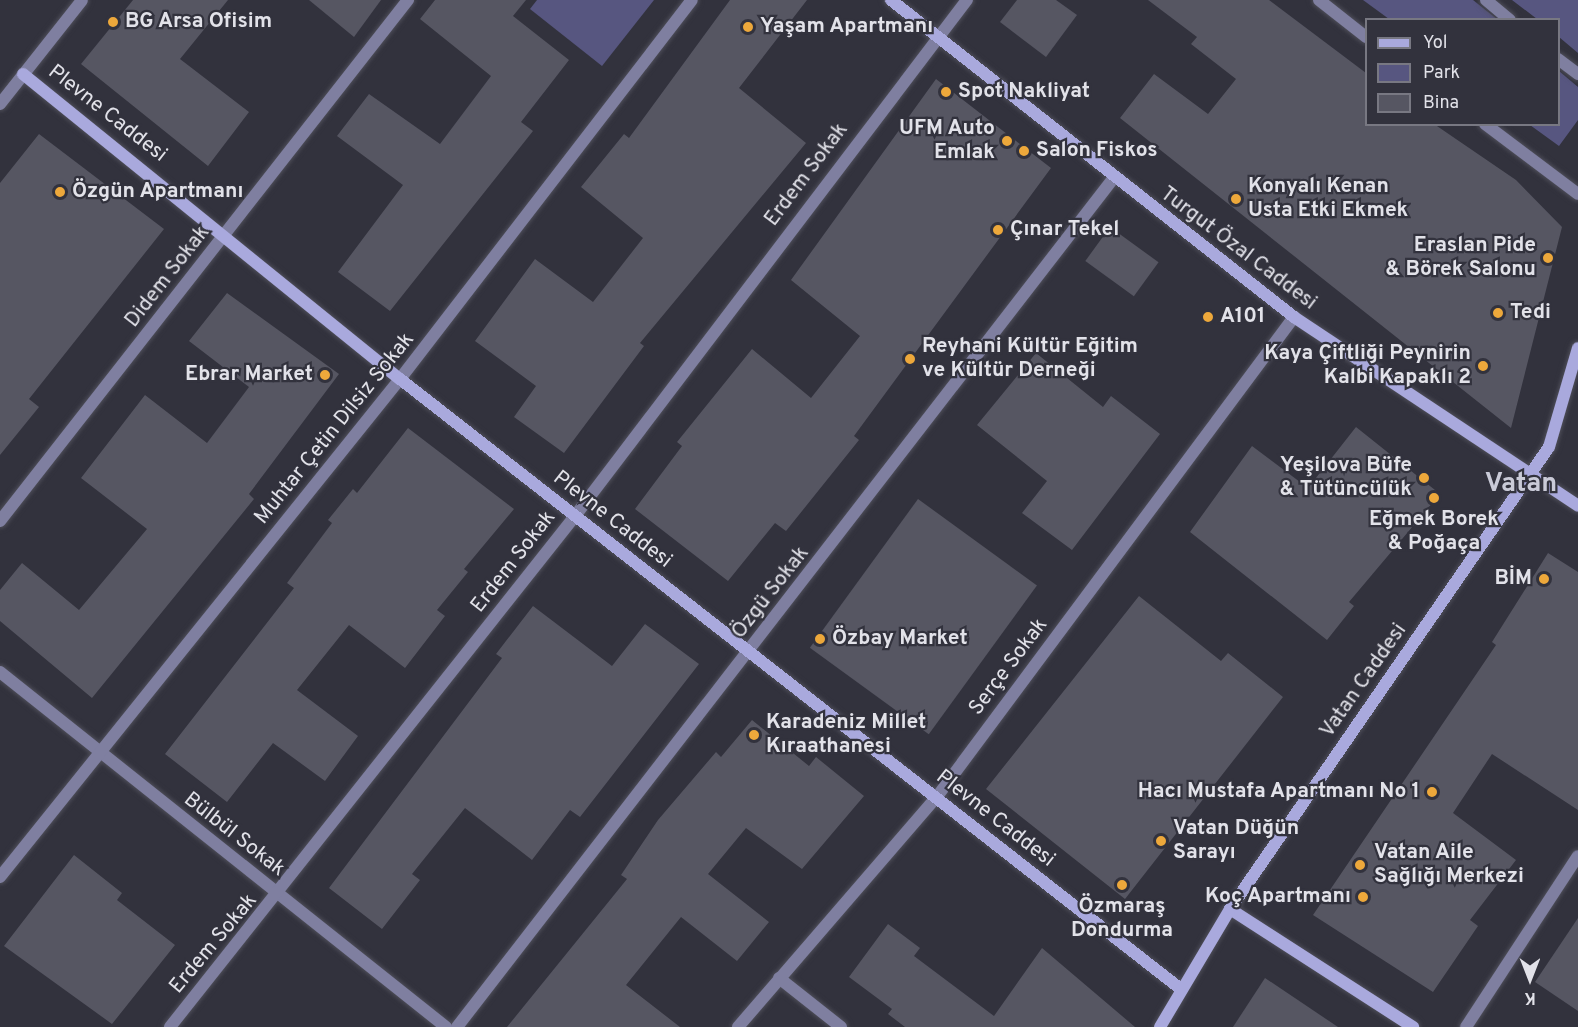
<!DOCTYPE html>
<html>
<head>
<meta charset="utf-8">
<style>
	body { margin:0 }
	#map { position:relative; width:1578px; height:1027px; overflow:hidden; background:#32323d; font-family:Overpass,sans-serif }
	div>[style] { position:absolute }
	.green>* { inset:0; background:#575680 }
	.building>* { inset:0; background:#565662; transform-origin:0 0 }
	.roads { filter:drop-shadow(0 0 2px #4e4e59) drop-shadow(0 0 2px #4e4e59) }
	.street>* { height:12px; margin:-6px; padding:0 6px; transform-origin:6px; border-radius:6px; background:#7f7fa0 }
	.secondary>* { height:12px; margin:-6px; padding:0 6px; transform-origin:6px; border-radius:6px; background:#a9a9dd }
	.dots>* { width:16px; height:16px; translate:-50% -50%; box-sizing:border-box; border:3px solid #32323d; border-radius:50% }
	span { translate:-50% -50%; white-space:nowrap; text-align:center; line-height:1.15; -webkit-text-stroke:4.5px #32323d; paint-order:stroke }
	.poi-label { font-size:21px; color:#e2e2e9; font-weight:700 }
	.left { translate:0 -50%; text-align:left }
	.right { translate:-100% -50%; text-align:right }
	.street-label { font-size:21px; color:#e2e2e9 }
	.district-label { font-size:27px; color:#cacbd8; font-weight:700 }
	.legend { position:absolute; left:1365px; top:18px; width:195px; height:108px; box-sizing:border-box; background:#32323d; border:2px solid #787882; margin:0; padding:8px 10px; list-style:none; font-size:18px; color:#e2e2e9 }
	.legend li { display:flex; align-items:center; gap:12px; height:30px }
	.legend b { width:30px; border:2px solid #787882 }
	.north { position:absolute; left:1500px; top:949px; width:60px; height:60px; -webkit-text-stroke:4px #32323d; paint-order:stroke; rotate:180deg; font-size:16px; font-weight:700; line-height:24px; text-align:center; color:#e2e2e9 }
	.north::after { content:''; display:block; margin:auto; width:21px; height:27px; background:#e2e2e9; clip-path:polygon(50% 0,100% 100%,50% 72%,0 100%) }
</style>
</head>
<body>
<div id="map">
	<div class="green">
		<i style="clip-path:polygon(537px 0,654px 0,602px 66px,530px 9px)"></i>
		<i style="clip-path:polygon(1363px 0,1473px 0,1497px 19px,1389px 19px)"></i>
		<i style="clip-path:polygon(1512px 0,1578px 0,1578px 53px,1559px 37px,1558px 20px,1537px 19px)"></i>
		<i style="clip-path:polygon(1559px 71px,1578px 87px,1578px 120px,1559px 146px,1530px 125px,1558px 124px)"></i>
	</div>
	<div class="building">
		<i style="clip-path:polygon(133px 0,228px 0,180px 59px,249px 112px,208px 166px,81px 64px)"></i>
		<i style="clip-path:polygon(309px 0,381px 0,354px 37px)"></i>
		<i style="clip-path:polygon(435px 0,526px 0,513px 16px,569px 60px,521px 122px,533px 131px,390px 311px,338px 272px,403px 185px,337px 136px,369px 94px,440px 144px,491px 76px,420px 19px)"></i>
		<i style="clip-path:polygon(730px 0,807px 0,739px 88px,806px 143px,640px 343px,644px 346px,564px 453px,514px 417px,536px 386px,475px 341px,535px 259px,593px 302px,643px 238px,581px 187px,624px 134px,629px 138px)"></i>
		<i style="clip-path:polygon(1017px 0,1056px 0,1077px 15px,1046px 57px,1000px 22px)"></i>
		<i style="clip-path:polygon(1148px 0,1269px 0,1366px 73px,1366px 124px,1434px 124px,1516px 180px,1562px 227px,1511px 428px,1120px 118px,1154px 74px,1208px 114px,1236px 79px,1191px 44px,1197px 37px)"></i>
		<i style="clip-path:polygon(936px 79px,1051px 168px,854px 436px,859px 440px,786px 531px,775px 523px,728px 581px,635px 509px,682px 446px,677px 442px,752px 349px,811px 398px,860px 336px,791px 280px)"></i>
		<i style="clip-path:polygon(39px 134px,164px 229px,29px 399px,39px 407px,0 455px,0 183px)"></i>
		<i style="left:1110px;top:227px;width:60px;height:42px;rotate:36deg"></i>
		<i style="clip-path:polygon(227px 293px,339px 374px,249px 494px,254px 499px,92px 698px,0 621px,0 590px,22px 563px,79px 610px,147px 529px,81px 478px,145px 395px,207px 443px,249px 387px,189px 341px)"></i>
		<i style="clip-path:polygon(1036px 353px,1103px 407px,1111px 396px,1160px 434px,1072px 550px,1022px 513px,1047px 481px,977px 425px)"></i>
		<i style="clip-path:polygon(1356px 427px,1440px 494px,1349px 602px,1354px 606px,1327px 640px,1190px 532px,1252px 446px,1308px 488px)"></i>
		<i style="clip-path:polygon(408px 428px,514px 509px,464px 569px,468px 572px,437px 610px,445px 616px,405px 668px,349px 625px,297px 690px,358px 736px,325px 781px,273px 743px,227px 802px,165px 754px,294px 588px,287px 583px,332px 523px,328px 520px,353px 489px,357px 493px)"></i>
		<i style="left:918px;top:499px;width:147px;height:184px;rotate:36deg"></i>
		<i style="clip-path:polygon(1548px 553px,1578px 572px,1578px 810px,1492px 754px,1453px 813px,1516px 860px,1470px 920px,1478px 926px,1433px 992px,1313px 915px,1496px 645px,1492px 642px)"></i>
		<i style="clip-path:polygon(1139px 596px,1221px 661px,1228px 653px,1283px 697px,1125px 899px,986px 789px)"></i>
		<i style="clip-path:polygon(533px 606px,612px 666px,645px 624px,699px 664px,580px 817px,570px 810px,532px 860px,465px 808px,412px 874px,420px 880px,382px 929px,329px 888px,502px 658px,496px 654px)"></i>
		<i style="clip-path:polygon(752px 720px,809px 766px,816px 757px,864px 796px,802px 869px,746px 828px,708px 874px,769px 922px,737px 961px,681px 917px,626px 985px,680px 1027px,507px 1027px,627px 879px,621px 875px,658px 820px,716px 752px,721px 757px)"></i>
		<i style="clip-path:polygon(74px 855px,122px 893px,117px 900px,175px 945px,112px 1024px,4px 946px)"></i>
		<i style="clip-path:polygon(1578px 918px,1578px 1011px,1535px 982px)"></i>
		<i style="clip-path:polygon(888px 924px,920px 948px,914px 956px,994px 1016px,1042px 948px,1135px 1027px,905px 1027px,888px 1014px,892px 1009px,849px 977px)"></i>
		<i style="clip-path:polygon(1265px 978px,1338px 1027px,1233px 1027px)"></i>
	</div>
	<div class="roads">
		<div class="street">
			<i style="left:1319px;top:0;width:60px;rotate:38.2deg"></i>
			<i style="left:1486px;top:0;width:31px;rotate:40deg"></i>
			<i style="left:1558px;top:59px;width:25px;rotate:37deg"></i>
			<i style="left:0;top:104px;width:132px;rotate:-51.7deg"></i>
			<i style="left:1485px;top:124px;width:116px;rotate:37deg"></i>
			<i style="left:0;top:521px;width:662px;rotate:-51.94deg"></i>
			<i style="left:0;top:672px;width:570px;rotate:38.52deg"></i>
			<i style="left:0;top:877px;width:639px;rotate:-51.23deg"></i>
			<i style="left:400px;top:379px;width:478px;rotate:-52.4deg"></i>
			<i style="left:779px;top:978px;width:79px;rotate:38.3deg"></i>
			<i style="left:170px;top:1027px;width:652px;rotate:-51.6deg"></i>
			<i style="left:575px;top:516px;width:648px;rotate:-52.78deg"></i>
			<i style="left:457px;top:1027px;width:1072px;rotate:-52.28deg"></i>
			<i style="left:738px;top:1027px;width:303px;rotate:-49.2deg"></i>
			<i style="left:936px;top:798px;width:600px;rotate:-53.34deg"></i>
			<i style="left:1466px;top:1027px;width:204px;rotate:-56.8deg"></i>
		</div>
		<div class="secondary">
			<i style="left:891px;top:0;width:513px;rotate:38.19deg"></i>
			<i style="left:1294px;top:317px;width:341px;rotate:33.6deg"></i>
			<i style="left:23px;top:74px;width:485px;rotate:39deg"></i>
			<i style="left:400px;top:379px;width:992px;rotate:38deg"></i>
			<i style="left:1230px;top:909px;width:218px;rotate:32.8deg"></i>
			<i style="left:1160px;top:1027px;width:137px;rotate:-59.3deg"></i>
			<i style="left:1230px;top:909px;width:561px;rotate:-55.38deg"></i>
			<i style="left:1549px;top:447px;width:103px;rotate:-73.7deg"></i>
		</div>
	</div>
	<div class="dots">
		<i style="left:113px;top:22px;background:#eda83b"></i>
		<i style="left:748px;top:27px;background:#eda83b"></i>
		<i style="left:946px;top:92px;background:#eda83b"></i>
		<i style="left:1007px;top:141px;background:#eda83b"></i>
		<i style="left:1024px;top:151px;background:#eda83b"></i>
		<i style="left:60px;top:192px;background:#eda83b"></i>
		<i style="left:1236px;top:199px;background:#eda83b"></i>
		<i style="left:998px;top:230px;background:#eda83b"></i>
		<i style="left:1548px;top:258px;background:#eda83b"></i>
		<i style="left:1498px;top:313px;background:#eda83b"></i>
		<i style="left:1208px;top:317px;background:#eda83b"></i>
		<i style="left:910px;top:359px;background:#eda83b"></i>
		<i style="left:1483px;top:366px;background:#eda83b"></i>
		<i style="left:325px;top:375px;background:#eda83b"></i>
		<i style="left:1424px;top:478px;background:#eda83b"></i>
		<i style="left:1434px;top:498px;background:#eda83b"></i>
		<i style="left:1544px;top:579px;background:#eda83b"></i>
		<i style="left:820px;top:639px;background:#eda83b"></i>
		<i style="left:754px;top:735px;background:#eda83b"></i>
		<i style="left:1432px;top:792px;background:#eda83b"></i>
		<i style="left:1161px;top:841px;background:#eda83b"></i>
		<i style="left:1360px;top:865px;background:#eda83b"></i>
		<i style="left:1122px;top:885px;background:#eda83b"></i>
		<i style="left:1363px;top:897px;background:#eda83b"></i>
	</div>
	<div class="poi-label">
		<span class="left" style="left:125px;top:22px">BG Arsa Ofisim</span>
		<span class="left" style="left:760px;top:27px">Yaşam Apartmanı</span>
		<span class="left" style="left:958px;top:92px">Spot Nakliyat</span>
		<span class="right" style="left:995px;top:141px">UFM Auto<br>Emlak</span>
		<span class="left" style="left:1036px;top:151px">Salon Fiskos</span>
		<span class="left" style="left:1248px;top:199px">Konyalı Kenan<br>Usta Etki Ekmek</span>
		<span class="left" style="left:72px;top:192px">Özgün Apartmanı</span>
		<span class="left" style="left:1010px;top:230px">Çınar Tekel</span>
		<span class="right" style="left:1536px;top:258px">Eraslan Pide<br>&amp; Börek Salonu</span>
		<span class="left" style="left:1510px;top:313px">Tedi</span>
		<span class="left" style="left:1220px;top:317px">A101</span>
		<span class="left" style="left:922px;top:359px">Reyhani Kültür Eğitim<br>ve Kültür Derneği</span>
		<span class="right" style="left:1471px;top:366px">Kaya Çiftliği Peynirin<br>Kalbi Kapaklı 2</span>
		<span class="right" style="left:313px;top:375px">Ebrar Market</span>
		<span class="right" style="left:1412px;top:478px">Yeşilova Büfe<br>&amp; Tütüncülük</span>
		<span style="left:1434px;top:532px">Eğmek Borek<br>&amp; Poğaça</span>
		<span class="right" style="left:1532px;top:579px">BİM</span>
		<span class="left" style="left:832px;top:639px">Özbay Market</span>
		<span class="left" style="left:766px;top:735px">Karadeniz Millet<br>Kıraathanesi</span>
		<span class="right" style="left:1420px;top:792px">Hacı Mustafa Apartmanı No 1</span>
		<span class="left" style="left:1173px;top:841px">Vatan Düğün<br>Sarayı</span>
		<span class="left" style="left:1374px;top:865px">Vatan Aile<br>Sağlığı Merkezi</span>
		<span class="right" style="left:1351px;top:897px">Koç Apartmanı</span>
		<span style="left:1122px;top:919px">Özmaraş<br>Dondurma</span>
	</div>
	<div class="street-label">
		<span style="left:107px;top:114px;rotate:38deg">Plevne Caddesi</span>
		<span style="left:807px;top:175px;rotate:-53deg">Erdem Sokak</span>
		<span style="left:1238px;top:249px;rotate:37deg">Turgut Özal Caddesi</span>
		<span style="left:168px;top:277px;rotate:-52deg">Didem Sokak</span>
		<span style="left:335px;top:429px;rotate:-51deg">Muhtar Çetin Dilsiz Sokak</span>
		<span style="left:612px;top:520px;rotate:38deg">Plevne Caddesi</span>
		<span style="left:514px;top:562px;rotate:-52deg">Erdem Sokak</span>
		<span style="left:771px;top:593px;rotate:-52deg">Özgü Sokak</span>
		<span style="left:1009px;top:667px;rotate:-53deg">Serçe Sokak</span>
		<span style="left:1364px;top:681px;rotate:-55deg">Vatan Caddesi</span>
		<span style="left:995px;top:819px;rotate:38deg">Plevne Caddesi</span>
		<span style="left:234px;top:835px;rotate:38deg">Bülbül Sokak</span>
		<span style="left:214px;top:944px;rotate:-50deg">Erdem Sokak</span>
	</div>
	<div class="district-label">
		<span style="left:1521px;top:485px">Vatan</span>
	</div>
	<ul class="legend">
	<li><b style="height:8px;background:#a9a9dd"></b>Yol</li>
	<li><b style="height:16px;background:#575680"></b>Park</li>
	<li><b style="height:16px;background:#565662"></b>Bina</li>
	</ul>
	<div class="north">K</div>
</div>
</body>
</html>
